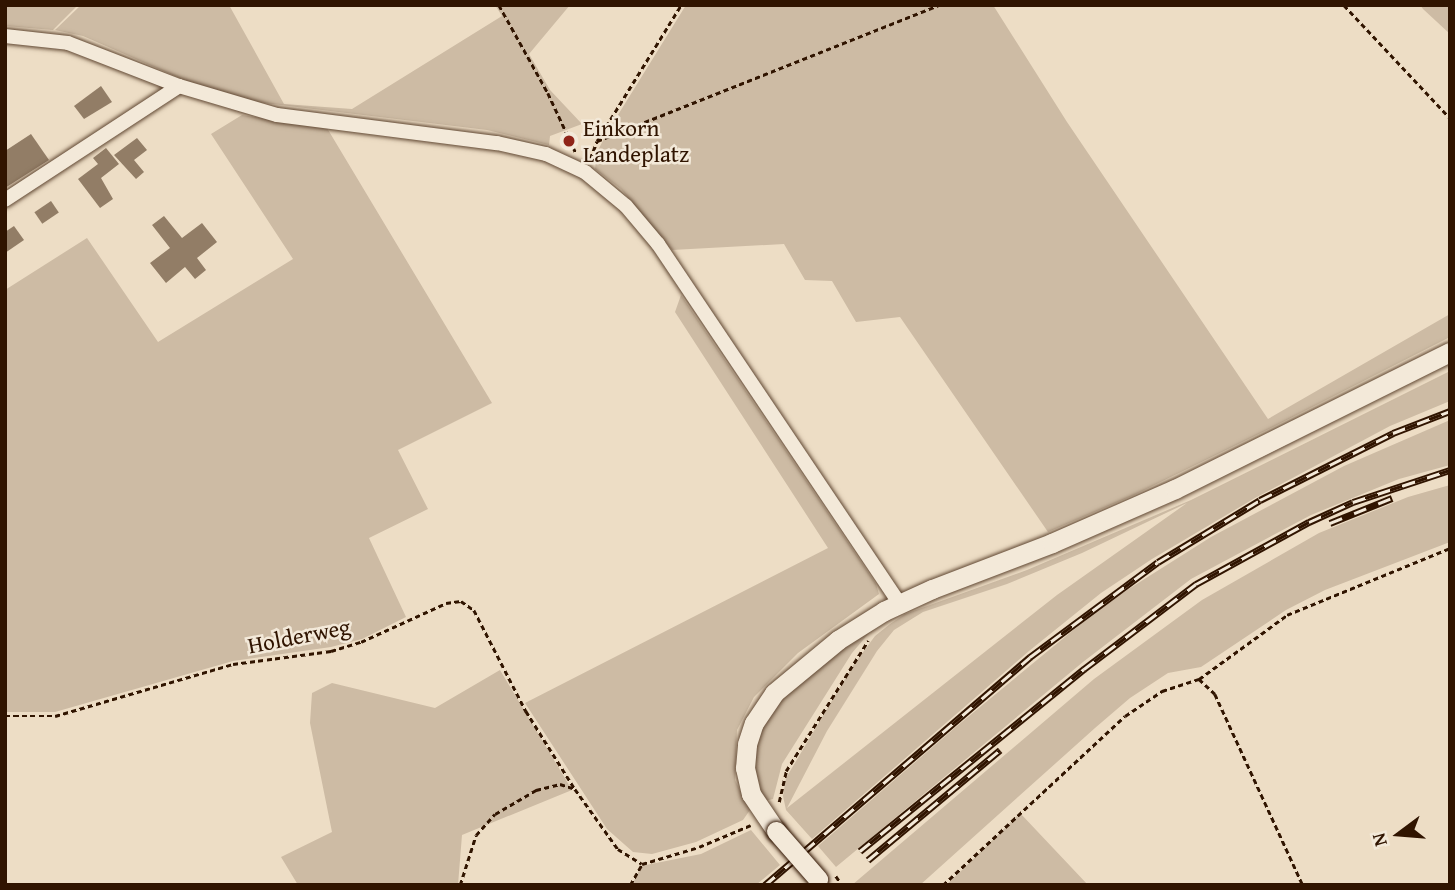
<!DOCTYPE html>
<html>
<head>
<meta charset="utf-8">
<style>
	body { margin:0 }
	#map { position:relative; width:1455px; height:890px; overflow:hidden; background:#edddc5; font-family:"Gentium Book Plus",serif }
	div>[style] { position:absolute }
	.green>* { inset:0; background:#cdbba4 }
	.building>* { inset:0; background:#927d66; transform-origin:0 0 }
	.path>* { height:2.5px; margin-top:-1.25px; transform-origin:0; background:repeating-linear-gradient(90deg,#301400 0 5px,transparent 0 8.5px) }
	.roads { filter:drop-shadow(0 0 2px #5f4631) drop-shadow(0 0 2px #5f4631) }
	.minor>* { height:14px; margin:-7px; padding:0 7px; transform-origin:7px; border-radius:7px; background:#f3e9d9 }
	.secondary>* { height:19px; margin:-9.5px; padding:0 9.5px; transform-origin:9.5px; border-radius:9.5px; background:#f3e9d9 }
	.rail>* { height:7px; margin-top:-3.5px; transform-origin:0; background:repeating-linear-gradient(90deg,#f3e9d9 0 13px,#301400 0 26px); box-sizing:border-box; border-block:2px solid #301400 }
	.bridges { filter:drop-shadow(0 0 2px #301400) drop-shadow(0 0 2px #301400) }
	.secondary-bridge>* { height:19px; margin:-9.5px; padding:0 9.5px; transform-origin:9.5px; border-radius:9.5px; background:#f3e9d9 }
	.dots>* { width:19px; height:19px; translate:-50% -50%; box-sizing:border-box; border:4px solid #f3e9d9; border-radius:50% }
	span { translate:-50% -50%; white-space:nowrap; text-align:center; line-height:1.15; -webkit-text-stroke:5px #f3e9d9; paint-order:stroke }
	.poi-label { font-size:23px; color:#301400 }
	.left { translate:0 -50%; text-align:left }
	.street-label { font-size:23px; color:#301400 }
	.frame { position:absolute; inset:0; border:7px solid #301400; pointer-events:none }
	.north { position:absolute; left:1364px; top:799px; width:70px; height:70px; -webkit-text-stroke:5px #f3e9d9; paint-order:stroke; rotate:254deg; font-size:19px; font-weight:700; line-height:28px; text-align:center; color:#301400 }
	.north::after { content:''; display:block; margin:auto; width:24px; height:32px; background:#301400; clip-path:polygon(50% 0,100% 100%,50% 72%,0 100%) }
</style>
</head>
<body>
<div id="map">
	<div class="green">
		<i style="clip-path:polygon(8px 5px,78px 5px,53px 30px,6px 26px,5px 10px)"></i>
		<i style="clip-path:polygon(81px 5px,229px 5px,284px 104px,352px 109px,502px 16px,495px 5px,570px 5px,529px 54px,550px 90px,582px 124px,550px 136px,549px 145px,487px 130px,248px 101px,191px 83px,83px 36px,55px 30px)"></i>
		<i style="clip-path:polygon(686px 5px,993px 5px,1067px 122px,1268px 419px,1450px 314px,1450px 337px,1273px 427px,1134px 495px,1048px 532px,900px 317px,856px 322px,832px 281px,805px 280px,784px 244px,672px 250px,621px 189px,595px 169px,597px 152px,608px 131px)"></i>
		<i style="clip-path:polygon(1420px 5px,1450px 5px,1450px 34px,1423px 9px)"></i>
		<i style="clip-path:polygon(242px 115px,327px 128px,492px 403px,398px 450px,428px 509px,369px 538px,406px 617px,362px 639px,331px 647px,233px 661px,55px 712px,5px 712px,5px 290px,87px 238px,158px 342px,293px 259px,211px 134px)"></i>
		<i style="clip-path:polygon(681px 295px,876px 584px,879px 594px,798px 653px,754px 697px,737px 730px,735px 780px,750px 810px,743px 820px,696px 842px,652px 854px,633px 852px,607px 829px,525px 703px,828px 548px,675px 312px)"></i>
		<i style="clip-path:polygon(evenodd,1450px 371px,1450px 401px,1390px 426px,1255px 498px,1152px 559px,1101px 593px,1029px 651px,812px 839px,786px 810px,783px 796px,786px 778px,852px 667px,875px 636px,890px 624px,905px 614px,1027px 570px,1191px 500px,1450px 371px,1187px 503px,1057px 595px,787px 808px,827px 731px,877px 651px,894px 630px,923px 612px,1007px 584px,1082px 553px,1187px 503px)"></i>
		<i style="clip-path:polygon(1450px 420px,1450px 465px,1399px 479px,1311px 515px,1191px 579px,1083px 662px,836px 867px,818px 846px,957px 726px,1105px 604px,1211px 537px,1344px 466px)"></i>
		<i style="clip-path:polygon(1450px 485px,1450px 542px,1325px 590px,1286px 610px,1201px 667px,1168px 673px,1130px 698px,1095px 728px,920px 885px,852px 885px,1094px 679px,1202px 600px,1319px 533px,1408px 497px)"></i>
		<i style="clip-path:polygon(897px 612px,869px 633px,852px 653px,782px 764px,773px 799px,764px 801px,754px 766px,756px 739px,777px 701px,825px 658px)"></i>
		<i style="clip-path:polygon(500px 670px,572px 790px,462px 835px,458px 885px,298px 885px,281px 857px,332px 832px,310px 723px,312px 693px,332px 683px,435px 708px)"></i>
		<i style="clip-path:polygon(1020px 813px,1088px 885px,946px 885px,961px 871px)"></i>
		<i style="clip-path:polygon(751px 830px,780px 865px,756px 885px,632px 885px,641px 866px,701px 854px)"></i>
	</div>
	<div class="building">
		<i style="clip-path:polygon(101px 86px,112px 102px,84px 119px,74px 106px)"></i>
		<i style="clip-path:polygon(31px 134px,49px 160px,5px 188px,5px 151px)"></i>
		<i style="clip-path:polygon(137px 138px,147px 150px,134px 160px,144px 172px,136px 179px,114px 155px)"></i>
		<i style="clip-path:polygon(106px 148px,119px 164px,101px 178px,113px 199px,100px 208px,78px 179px,98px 164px,93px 158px)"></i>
		<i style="left:51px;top:201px;width:14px;height:20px;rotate:56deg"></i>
		<i style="clip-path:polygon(164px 216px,182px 238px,202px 223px,217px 242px,197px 258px,206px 270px,195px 279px,185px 267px,166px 283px,150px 263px,170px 248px,152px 225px)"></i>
		<i style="clip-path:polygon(14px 226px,24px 240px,5px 253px,5px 232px)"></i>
	</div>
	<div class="path">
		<i style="left:499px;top:5px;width:101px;rotate:60.9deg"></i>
		<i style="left:548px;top:93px;width:66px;rotate:65deg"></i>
		<i style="left:1344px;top:5px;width:155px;rotate:46.8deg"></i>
		<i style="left:597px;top:141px;width:367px;rotate:-21.7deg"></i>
		<i style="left:590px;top:159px;width:19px;rotate:-69deg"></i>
		<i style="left:597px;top:141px;width:160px;rotate:-58.3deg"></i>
		<i style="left:1199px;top:679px;width:109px;rotate:-36deg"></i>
		<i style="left:1287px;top:615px;width:176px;rotate:-22.3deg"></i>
		<i style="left:5px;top:716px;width:50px"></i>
		<i style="left:55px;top:716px;width:185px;rotate:-16.3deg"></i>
		<i style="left:233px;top:664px;width:99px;rotate:-7.6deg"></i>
		<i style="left:331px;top:651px;width:31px;rotate:-17deg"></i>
		<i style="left:361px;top:642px;width:94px;rotate:-24.6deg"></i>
		<i style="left:446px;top:603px;width:15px;rotate:-8deg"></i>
		<i style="left:461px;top:601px;width:16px;rotate:35deg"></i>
		<i style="left:474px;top:610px;width:114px;rotate:62.8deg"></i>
		<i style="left:526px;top:711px;width:92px;rotate:57.9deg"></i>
		<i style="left:575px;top:789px;width:74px;rotate:54.4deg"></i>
		<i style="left:618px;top:849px;width:28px;rotate:32deg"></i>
		<i style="left:642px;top:864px;width:59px;rotate:-16.6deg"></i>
		<i style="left:699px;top:847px;width:56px;rotate:-22.9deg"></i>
		<i style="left:779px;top:802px;width:32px;rotate:-77deg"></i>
		<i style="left:786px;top:771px;width:154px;rotate:-57.8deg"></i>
		<i style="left:836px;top:876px;width:11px;rotate:56deg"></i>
		<i style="left:460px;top:885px;width:52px;rotate:-72.3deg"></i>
		<i style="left:476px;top:835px;width:28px;rotate:-48deg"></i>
		<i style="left:495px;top:814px;width:48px;rotate:-30.3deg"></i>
		<i style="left:536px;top:790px;width:25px;rotate:-14deg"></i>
		<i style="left:560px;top:784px;width:16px;rotate:18deg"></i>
		<i style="left:630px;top:885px;width:24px;rotate:-60deg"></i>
		<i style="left:943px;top:885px;width:248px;rotate:-42.9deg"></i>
		<i style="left:1125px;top:716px;width:45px;rotate:-34deg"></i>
		<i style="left:1162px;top:691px;width:39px;rotate:-18deg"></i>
		<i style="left:1199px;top:679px;width:22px;rotate:43deg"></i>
		<i style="left:1215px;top:694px;width:210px;rotate:65.3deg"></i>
	</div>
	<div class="roads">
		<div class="minor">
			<i style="left:5px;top:36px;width:63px;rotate:6.3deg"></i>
			<i style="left:68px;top:43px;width:119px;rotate:21.2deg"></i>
			<i style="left:179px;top:86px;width:102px;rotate:16.5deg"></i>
			<i style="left:277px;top:115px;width:222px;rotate:7.3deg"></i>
			<i style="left:497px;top:143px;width:50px;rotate:12.7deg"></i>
			<i style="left:546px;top:154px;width:43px;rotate:24.8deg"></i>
			<i style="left:585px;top:172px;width:53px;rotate:39.7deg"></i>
			<i style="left:626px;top:206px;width:50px;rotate:49.9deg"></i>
			<i style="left:658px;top:244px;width:432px;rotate:56.1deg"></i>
			<i style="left:5px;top:200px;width:208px;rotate:-33.2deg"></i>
		</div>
		<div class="secondary">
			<i style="left:776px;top:831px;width:45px;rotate:-124deg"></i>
			<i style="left:751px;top:794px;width:27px;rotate:-103deg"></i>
			<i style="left:745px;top:768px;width:24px;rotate:-85deg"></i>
			<i style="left:747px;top:744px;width:22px;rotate:-72deg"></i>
			<i style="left:754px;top:723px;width:36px;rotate:-56deg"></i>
			<i style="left:774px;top:693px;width:83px;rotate:-39.6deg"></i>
			<i style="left:838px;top:640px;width:54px;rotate:-32.2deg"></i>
			<i style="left:884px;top:611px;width:53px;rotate:-24.6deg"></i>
			<i style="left:932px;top:589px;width:129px;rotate:-21deg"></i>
			<i style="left:1052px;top:543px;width:134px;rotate:-23.7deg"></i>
			<i style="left:1175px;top:489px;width:307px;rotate:-26.5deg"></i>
		</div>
	</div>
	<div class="rail">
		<i style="left:1330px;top:523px;width:67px;rotate:-22deg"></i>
		<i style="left:860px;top:851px;width:289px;rotate:-39.1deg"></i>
		<i style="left:1084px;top:669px;width:141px;rotate:-37.2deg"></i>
		<i style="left:1196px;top:584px;width:129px;rotate:-28.8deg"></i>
		<i style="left:1309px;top:522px;width:48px;rotate:-24.4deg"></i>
		<i style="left:1353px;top:502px;width:102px;rotate:-18.3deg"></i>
		<i style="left:868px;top:860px;width:172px;rotate:-39.8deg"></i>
		<i style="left:765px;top:885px;width:350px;rotate:-40.7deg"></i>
		<i style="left:1030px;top:657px;width:159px;rotate:-36.6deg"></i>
		<i style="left:1158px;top:562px;width:119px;rotate:-31.3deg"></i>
		<i style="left:1260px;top:500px;width:149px;rotate:-26.7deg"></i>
		<i style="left:1393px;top:433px;width:61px;rotate:-21.1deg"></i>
	</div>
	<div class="bridges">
		<div class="secondary-bridge">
			<i style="left:776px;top:831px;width:64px;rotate:48.8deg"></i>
		</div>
	</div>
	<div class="dots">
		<i style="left:569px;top:141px;background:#8f2418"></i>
	</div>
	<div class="poi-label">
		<span class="left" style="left:583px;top:141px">Einkorn<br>Landeplatz</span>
	</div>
	<div class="street-label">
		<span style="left:299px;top:636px;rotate:-11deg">Holderweg</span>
	</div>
	<div class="frame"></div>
	<div class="north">N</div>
</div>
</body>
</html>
